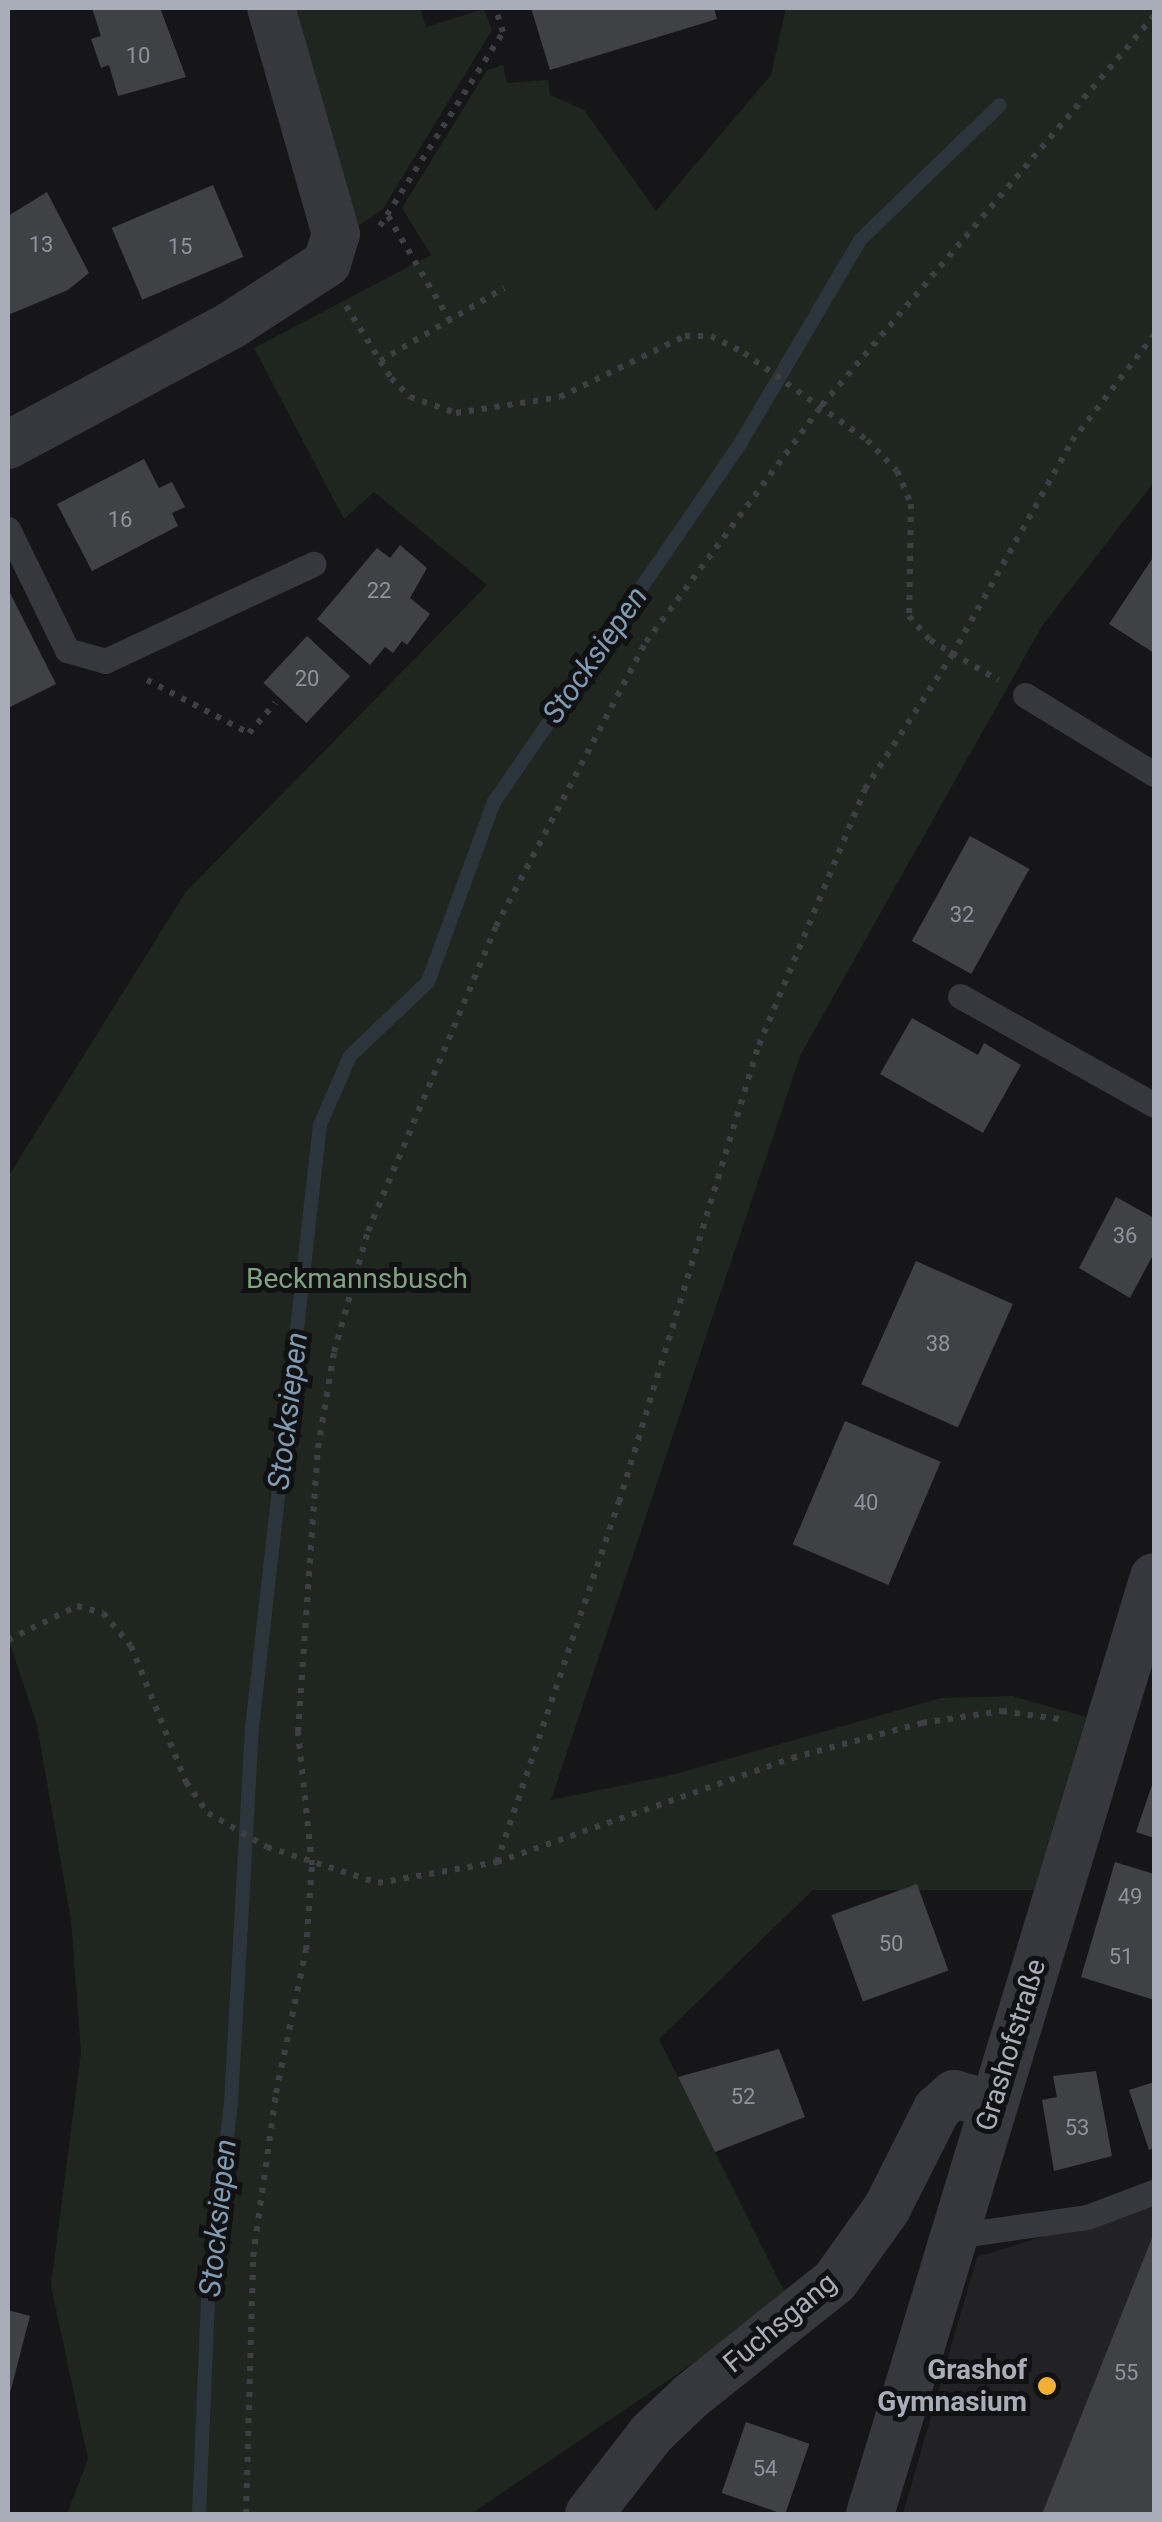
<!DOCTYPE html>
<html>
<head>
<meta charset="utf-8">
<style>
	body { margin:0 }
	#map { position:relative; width:1162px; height:2522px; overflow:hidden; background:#161618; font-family:Roboto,sans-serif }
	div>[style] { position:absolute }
	.built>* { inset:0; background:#222225 }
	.green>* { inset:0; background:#1e261f }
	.stream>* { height:14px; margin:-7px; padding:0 7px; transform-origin:7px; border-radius:7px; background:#2c353c }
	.building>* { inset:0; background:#404145; transform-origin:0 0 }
	.path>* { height:6px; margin-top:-3px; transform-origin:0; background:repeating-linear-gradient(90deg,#3d3f44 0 5px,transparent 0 13px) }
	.lane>* { height:25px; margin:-12.5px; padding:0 12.5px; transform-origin:12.5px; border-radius:12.5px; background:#37383d }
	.street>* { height:48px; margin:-24px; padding:0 24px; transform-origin:24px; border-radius:24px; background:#37383d }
	.dots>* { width:28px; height:28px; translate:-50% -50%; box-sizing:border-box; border:5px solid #111113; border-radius:50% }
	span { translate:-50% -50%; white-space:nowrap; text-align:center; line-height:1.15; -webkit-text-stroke:10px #111113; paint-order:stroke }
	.number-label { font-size:22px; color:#8e929b }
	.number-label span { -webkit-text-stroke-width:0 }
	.park-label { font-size:28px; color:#7fa381 }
	.street-label { font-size:28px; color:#a8adb8 }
	.poi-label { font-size:28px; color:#a8adb8; font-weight:700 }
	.right { translate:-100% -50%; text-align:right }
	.water-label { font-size:30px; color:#7f9bb3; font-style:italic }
	.frame { position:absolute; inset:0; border:10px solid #a8adb8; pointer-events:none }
</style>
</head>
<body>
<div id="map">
	<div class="built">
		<i style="clip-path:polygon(1154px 2202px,1154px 2514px,903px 2514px,977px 2257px)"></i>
	</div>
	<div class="green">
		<i style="clip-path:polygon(289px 8px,420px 8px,426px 27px,484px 9px,492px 30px,383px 209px,355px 228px)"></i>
		<i style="clip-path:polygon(786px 8px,1154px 8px,1154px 482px,1042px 626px,800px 1056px,551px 1800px,672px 1775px,941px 1698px,1012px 1696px,1086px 1717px,1034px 1890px,813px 1890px,659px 2039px,788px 2299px,471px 2514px,67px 2514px,88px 2459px,51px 2286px,81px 2052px,71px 1920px,37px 1725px,8px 1638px,8px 1177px,185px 893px,487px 585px,374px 492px,344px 519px,254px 348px,431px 255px,402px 208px,487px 70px,503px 65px,507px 83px,548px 80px,550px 95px,584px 110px,656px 211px,771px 75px)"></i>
	</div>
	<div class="stream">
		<i style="left:199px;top:2514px;width:218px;rotate:-87.6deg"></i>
		<i style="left:208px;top:2296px;width:194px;rotate:-83.2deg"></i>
		<i style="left:231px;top:2103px;width:376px;rotate:-86.8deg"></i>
		<i style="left:252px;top:1728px;width:607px;rotate:-83.57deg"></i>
		<i style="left:320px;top:1125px;width:75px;rotate:-66.5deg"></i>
		<i style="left:350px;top:1056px;width:108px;rotate:-43.5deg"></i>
		<i style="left:428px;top:982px;width:192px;rotate:-69.9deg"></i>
		<i style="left:494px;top:802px;width:434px;rotate:-55.5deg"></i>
		<i style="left:740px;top:444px;width:237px;rotate:-59.5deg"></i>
		<i style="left:860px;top:240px;width:194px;rotate:-44deg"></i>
	</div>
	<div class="building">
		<i style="clip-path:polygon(92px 8px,160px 8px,186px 77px,118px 96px,109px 65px,101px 68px,91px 39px,101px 36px)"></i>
		<i style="clip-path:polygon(531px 8px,714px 8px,717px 19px,550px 70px)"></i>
		<i style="left:213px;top:185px;width:78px;height:110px;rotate:67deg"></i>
		<i style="clip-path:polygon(47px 192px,89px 273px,68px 290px,8px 315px,8px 216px)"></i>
		<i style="clip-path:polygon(144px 459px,159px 488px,172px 482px,185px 507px,172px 513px,178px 526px,92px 571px,57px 504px)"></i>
		<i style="clip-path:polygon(400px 545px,427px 568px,410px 598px,430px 614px,407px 645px,402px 641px,393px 653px,385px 647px,370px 665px,317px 619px,377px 548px,390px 558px)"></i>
		<i style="clip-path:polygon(1154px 556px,1154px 653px,1109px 624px)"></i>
		<i style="clip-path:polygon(8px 589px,56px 684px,8px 708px)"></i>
		<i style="left:307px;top:636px;width:59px;height:64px;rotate:43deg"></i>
		<i style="left:970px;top:836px;width:68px;height:120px;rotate:29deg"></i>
		<i style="clip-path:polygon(912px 1018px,978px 1055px,984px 1043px,1021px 1065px,983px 1133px,880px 1074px)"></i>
		<i style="clip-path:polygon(1116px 1197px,1154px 1218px,1154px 1253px,1130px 1298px,1079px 1268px)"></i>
		<i style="left:916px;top:1261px;width:106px;height:135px;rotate:24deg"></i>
		<i style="left:845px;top:1421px;width:104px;height:134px;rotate:23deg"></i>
		<i style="clip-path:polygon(1154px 1779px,1154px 1838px,1136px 1832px)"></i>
		<i style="clip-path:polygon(1115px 1862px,1154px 1874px,1154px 2000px,1081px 1977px)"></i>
		<i style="left:917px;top:1884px;width:92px;height:91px;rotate:70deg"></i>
		<i style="clip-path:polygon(779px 2049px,805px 2117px,715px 2152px,678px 2077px)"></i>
		<i style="clip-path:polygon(1096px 2071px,1112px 2156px,1054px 2171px,1042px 2100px,1057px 2097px,1053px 2076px)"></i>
		<i style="clip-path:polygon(1154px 2082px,1154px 2148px,1149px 2150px,1129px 2090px)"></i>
		<i style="clip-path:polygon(1154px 2233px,1154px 2514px,1042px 2514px)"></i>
		<i style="clip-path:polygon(8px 2310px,30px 2316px,9px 2397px,8px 2397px)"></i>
		<i style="left:746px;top:2422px;width:67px;height:75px;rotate:19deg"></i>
	</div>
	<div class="path">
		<i style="left:388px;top:216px;width:122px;rotate:59.4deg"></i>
		<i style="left:380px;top:226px;width:230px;rotate:-57.6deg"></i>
		<i style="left:503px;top:32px;width:25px;rotate:-108deg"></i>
		<i style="left:346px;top:306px;width:85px;rotate:58deg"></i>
		<i style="left:391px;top:378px;width:27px;rotate:45deg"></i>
		<i style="left:410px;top:397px;width:49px;rotate:19.2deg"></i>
		<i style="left:456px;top:413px;width:105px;rotate:-8.7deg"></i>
		<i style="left:560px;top:397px;width:139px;rotate:-26deg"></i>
		<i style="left:685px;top:336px;width:26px"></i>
		<i style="left:711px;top:336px;width:37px;rotate:27deg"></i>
		<i style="left:744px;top:353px;width:151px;rotate:35.3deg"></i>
		<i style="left:867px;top:440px;width:43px;rotate:45.9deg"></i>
		<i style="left:897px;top:471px;width:36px;rotate:67deg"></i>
		<i style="left:911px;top:504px;width:112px;rotate:91deg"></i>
		<i style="left:909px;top:616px;width:32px;rotate:49deg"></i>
		<i style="left:930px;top:640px;width:79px;rotate:30.5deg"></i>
		<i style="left:380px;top:361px;width:144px;rotate:-30.5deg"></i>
		<i style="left:147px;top:680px;width:115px;rotate:27.5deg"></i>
		<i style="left:249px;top:733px;width:40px;rotate:-49deg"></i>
		<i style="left:8px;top:1640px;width:77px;rotate:-26.2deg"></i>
		<i style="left:77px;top:1606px;width:27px;rotate:15deg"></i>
		<i style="left:103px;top:1613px;width:43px;rotate:49.7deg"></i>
		<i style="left:131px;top:1646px;width:147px;rotate:68deg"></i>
		<i style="left:186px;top:1782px;width:38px;rotate:55deg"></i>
		<i style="left:208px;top:1813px;width:68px;rotate:30deg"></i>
		<i style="left:267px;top:1847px;width:117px;rotate:18deg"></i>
		<i style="left:378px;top:1883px;width:121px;rotate:-10deg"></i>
		<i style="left:497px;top:1862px;width:313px;rotate:-19.4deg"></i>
		<i style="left:792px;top:1758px;width:135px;rotate:-15.1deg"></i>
		<i style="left:922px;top:1723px;width:81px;rotate:-8.5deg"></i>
		<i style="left:1002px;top:1711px;width:65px;rotate:8deg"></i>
		<i style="left:497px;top:1862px;width:380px;rotate:-71.3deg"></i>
		<i style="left:619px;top:1502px;width:478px;rotate:-73deg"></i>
		<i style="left:759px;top:1045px;width:277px;rotate:-67.5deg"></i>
		<i style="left:865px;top:789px;width:160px;rotate:-57deg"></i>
		<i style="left:952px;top:655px;width:245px;rotate:-60.7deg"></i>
		<i style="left:1072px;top:441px;width:134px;rotate:-52.3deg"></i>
		<i style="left:246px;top:2514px;width:257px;rotate:-88.4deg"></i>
		<i style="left:253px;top:2257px;width:166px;rotate:-82deg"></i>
		<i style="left:276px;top:2093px;width:146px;rotate:-78.2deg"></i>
		<i style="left:306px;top:1950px;width:85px;rotate:-86deg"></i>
		<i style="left:312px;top:1865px;width:134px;rotate:-96deg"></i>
		<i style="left:298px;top:1732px;width:285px;rotate:-86deg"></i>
		<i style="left:318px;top:1448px;width:97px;rotate:-80.5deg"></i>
		<i style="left:334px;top:1352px;width:126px;rotate:-74.3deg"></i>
		<i style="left:368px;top:1231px;width:331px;rotate:-67.2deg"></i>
		<i style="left:496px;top:926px;width:321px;rotate:-62.2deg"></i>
		<i style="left:646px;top:642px;width:295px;rotate:-53.4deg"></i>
		<i style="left:822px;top:405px;width:511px;rotate:-49.52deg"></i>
	</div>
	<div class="lane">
		<i style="left:8px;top:529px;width:135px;rotate:64deg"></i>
		<i style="left:67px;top:650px;width:40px;rotate:16deg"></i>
		<i style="left:105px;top:661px;width:230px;rotate:-25deg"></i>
		<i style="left:1025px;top:695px;width:151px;rotate:31.5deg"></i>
		<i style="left:960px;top:996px;width:223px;rotate:29.3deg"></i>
		<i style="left:954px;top:2236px;width:134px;rotate:-8.1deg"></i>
		<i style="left:1087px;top:2217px;width:72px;rotate:-20.5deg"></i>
	</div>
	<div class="street">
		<i style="left:8px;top:445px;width:252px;rotate:-28.2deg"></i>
		<i style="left:230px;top:326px;width:116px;rotate:-33deg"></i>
		<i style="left:327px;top:263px;width:30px;rotate:-73deg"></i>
		<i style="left:336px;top:234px;width:235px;rotate:-106deg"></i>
		<i style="left:589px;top:2514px;width:101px;rotate:-52.2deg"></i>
		<i style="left:651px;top:2434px;width:55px;rotate:-43.5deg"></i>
		<i style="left:691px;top:2396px;width:184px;rotate:-38.6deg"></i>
		<i style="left:835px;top:2281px;width:90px;rotate:-54.5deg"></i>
		<i style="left:887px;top:2208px;width:111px;rotate:-63.2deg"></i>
		<i style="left:937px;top:2109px;width:23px;rotate:-41deg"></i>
		<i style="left:954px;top:2094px;width:41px;rotate:15.8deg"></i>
		<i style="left:870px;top:2514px;width:979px;rotate:-73.14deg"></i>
	</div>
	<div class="dots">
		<i style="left:1047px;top:2386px;background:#f2b134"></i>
	</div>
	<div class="number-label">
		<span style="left:138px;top:56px">10</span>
		<span style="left:41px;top:245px">13</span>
		<span style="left:180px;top:247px">15</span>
		<span style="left:120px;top:520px">16</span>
		<span style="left:379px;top:591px">22</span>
		<span style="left:307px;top:679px">20</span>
		<span style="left:962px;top:915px">32</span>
		<span style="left:1125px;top:1236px">36</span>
		<span style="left:938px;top:1344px">38</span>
		<span style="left:866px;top:1503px">40</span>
		<span style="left:1130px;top:1897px">49</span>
		<span style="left:891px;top:1944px">50</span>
		<span style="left:1121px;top:1957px">51</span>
		<span style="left:743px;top:2097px">52</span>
		<span style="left:1077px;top:2128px">53</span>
		<span style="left:1126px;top:2373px">55</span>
		<span style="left:765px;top:2469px">54</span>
	</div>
	<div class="park-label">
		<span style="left:357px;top:1279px">Beckmannsbusch</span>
	</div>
	<div class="street-label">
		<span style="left:1011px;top:2045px;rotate:-73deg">Grashofstraße</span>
		<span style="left:780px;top:2323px;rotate:-40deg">Fuchsgang</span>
	</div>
	<div class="poi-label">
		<span class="right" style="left:1027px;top:2386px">Grashof<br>Gymnasium</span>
	</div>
	<div class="water-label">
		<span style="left:595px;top:655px;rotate:-55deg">Stocksiepen</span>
		<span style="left:288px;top:1411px;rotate:-83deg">Stocksiepen</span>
		<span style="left:218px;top:2218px;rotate:-84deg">Stocksiepen</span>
	</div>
	<div class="frame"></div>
</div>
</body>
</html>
